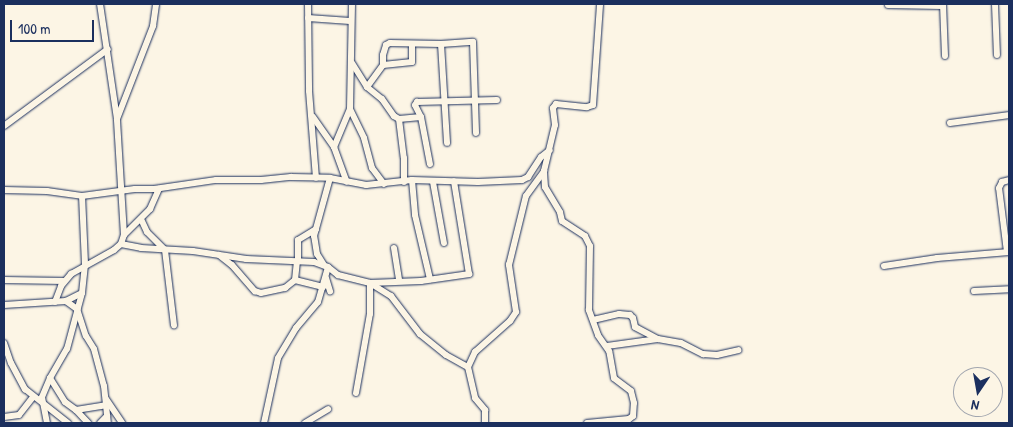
<!DOCTYPE html>
<html>
<head>
<meta charset="utf-8">
<style>
	body { margin:0 }
	#map { position:relative; width:1013px; height:427px; overflow:hidden; background:#fcf5e5; font-family:"Patrick Hand",sans-serif }
	div>[style] { position:absolute }
	.roads { filter:drop-shadow(0 0 1px #1b2f5e) drop-shadow(0 0 1px #1b2f5e) }
	.street>* { height:6px; margin:-3px; padding:0 3px; transform-origin:3px; border-radius:3px; background:#fcf5e5 }
	span { translate:-50% -50%; white-space:nowrap; text-align:center; line-height:1.15; -webkit-text-stroke:4px #fcf5e5; paint-order:stroke }
	.frame { position:absolute; inset:0; border:5px solid #1b2f5e; pointer-events:none }
	.north { position:absolute; left:953px; top:367px; width:50px; height:50px; box-sizing:border-box; background:#fcf5e5; border:1px solid #a2a6af; border-radius:50%; rotate:192deg; font-size:14px; font-weight:700; line-height:20px; text-align:center; color:#1b2f5e }
	.north::after { content:''; display:block; margin:auto; width:18px; height:22px; background:#1b2f5e; clip-path:polygon(50% 0,100% 100%,50% 72%,0 100%) }
	.scale { position:absolute; left:10px; top:20px; width:84px; height:22px; box-sizing:border-box; border:2px solid #1b2f5e; border-top:0; padding-left:6px; font-size:15px; line-height:18px; white-space:nowrap; color:#1b2f5e; -webkit-text-stroke:4px #fcf5e5; paint-order:stroke }
</style>
</head>
<body>
<div id="map">
	<div class="roads">
		<div class="street">
			<i style="left:308px;top:4px;width:87px;rotate:89.3deg"></i>
			<i style="left:309px;top:91px;width:87px;rotate:85.4deg"></i>
			<i style="left:352px;top:4px;width:105px;rotate:91.1deg"></i>
			<i style="left:350px;top:109px;width:32px;rotate:64deg"></i>
			<i style="left:364px;top:138px;width:31px;rotate:75deg"></i>
			<i style="left:372px;top:168px;width:20px;rotate:53deg"></i>
			<i style="left:943px;top:4px;width:52px;rotate:87.8deg"></i>
			<i style="left:995px;top:4px;width:51px;rotate:87.8deg"></i>
			<i style="left:888px;top:5px;width:54px;rotate:1.1deg"></i>
			<i style="left:308px;top:18px;width:42px;rotate:4.1deg"></i>
			<i style="left:441px;top:44px;width:99px;rotate:86.5deg"></i>
			<i style="left:352px;top:63px;width:28px;rotate:58deg"></i>
			<i style="left:367px;top:87px;width:19px;rotate:39deg"></i>
			<i style="left:382px;top:99px;width:21px;rotate:55deg"></i>
			<i style="left:394px;top:116px;width:6px;rotate:31deg"></i>
			<i style="left:399px;top:119px;width:39px;rotate:83deg"></i>
			<i style="left:404px;top:158px;width:24px;rotate:90deg"></i>
			<i style="left:383px;top:65px;width:29px;rotate:-6deg"></i>
			<i style="left:412px;top:62px;width:18px;rotate:-90deg"></i>
			<i style="left:367px;top:87px;width:27px;rotate:-54deg"></i>
			<i style="left:383px;top:65px;width:10px;rotate:-90deg"></i>
			<i style="left:383px;top:55px;width:10px;rotate:-73deg"></i>
			<i style="left:386px;top:45px;width:4px;rotate:-27deg"></i>
			<i style="left:390px;top:43px;width:51px;rotate:1.1deg"></i>
			<i style="left:441px;top:44px;width:32px;rotate:-4deg"></i>
			<i style="left:473px;top:42px;width:91px;rotate:88.1deg"></i>
			<i style="left:313px;top:117px;width:37px;rotate:55deg"></i>
			<i style="left:334px;top:147px;width:37px;rotate:70deg"></i>
			<i style="left:421px;top:117px;width:48px;rotate:79.2deg"></i>
			<i style="left:117px;top:119px;width:100px;rotate:-68.8deg"></i>
			<i style="left:153px;top:26px;width:22px;rotate:-82deg"></i>
			<i style="left:399px;top:119px;width:22px;rotate:-5deg"></i>
			<i style="left:421px;top:117px;width:13px;rotate:-117deg"></i>
			<i style="left:415px;top:105px;width:4px;rotate:-56deg"></i>
			<i style="left:417px;top:102px;width:80px;rotate:-1.4deg"></i>
			<i style="left:950px;top:123px;width:60px;rotate:-7.7deg"></i>
			<i style="left:4px;top:126px;width:129px;rotate:-36.5deg"></i>
			<i style="left:334px;top:147px;width:41px;rotate:-67.2deg"></i>
			<i style="left:412px;top:180px;width:35px;rotate:85deg"></i>
			<i style="left:415px;top:215px;width:66px;rotate:76.8deg"></i>
			<i style="left:433px;top:182px;width:62px;rotate:79.8deg"></i>
			<i style="left:4px;top:190px;width:43px;rotate:1.3deg"></i>
			<i style="left:47px;top:191px;width:35px;rotate:8deg"></i>
			<i style="left:82px;top:196px;width:53px;rotate:-7.5deg"></i>
			<i style="left:135px;top:189px;width:19px"></i>
			<i style="left:154px;top:189px;width:63px;rotate:-8.3deg"></i>
			<i style="left:216px;top:180px;width:45px"></i>
			<i style="left:261px;top:180px;width:30px;rotate:-6deg"></i>
			<i style="left:291px;top:177px;width:39px;rotate:1deg"></i>
			<i style="left:330px;top:178px;width:37px;rotate:11deg"></i>
			<i style="left:366px;top:185px;width:46px;rotate:-6.2deg"></i>
			<i style="left:412px;top:180px;width:66px;rotate:1.7deg"></i>
			<i style="left:478px;top:182px;width:44px;rotate:-2.6deg"></i>
			<i style="left:522px;top:180px;width:7px;rotate:-27deg"></i>
			<i style="left:528px;top:177px;width:24px;rotate:-57deg"></i>
			<i style="left:541px;top:157px;width:11px;rotate:-38deg"></i>
			<i style="left:141px;top:219px;width:14px;rotate:65deg"></i>
			<i style="left:147px;top:232px;width:25px;rotate:45deg"></i>
			<i style="left:165px;top:250px;width:76px;rotate:83.2deg"></i>
			<i style="left:124px;top:235px;width:37px;rotate:-45deg"></i>
			<i style="left:150px;top:209px;width:22px;rotate:-66deg"></i>
			<i style="left:121px;top:244px;width:20px;rotate:11deg"></i>
			<i style="left:141px;top:248px;width:52px;rotate:3.3deg"></i>
			<i style="left:193px;top:251px;width:54px;rotate:8.6deg"></i>
			<i style="left:246px;top:259px;width:68px;rotate:2.5deg"></i>
			<i style="left:314px;top:262px;width:15px;rotate:20deg"></i>
			<i style="left:328px;top:267px;width:13px;rotate:39deg"></i>
			<i style="left:338px;top:275px;width:33px;rotate:14deg"></i>
			<i style="left:370px;top:283px;width:25px;rotate:32deg"></i>
			<i style="left:391px;top:296px;width:48px;rotate:52.7deg"></i>
			<i style="left:420px;top:334px;width:33px;rotate:39deg"></i>
			<i style="left:446px;top:355px;width:25px;rotate:29deg"></i>
			<i style="left:468px;top:367px;width:32px;rotate:77deg"></i>
			<i style="left:475px;top:398px;width:16px;rotate:50deg"></i>
			<i style="left:485px;top:410px;width:13px;rotate:90deg"></i>
			<i style="left:394px;top:248px;width:33px;rotate:81deg"></i>
			<i style="left:1007px;top:252px;width:64px;rotate:-97.1deg"></i>
			<i style="left:999px;top:188px;width:7px;rotate:-63deg"></i>
			<i style="left:1002px;top:182px;width:7px;rotate:-16deg"></i>
			<i style="left:219px;top:255px;width:16px;rotate:38deg"></i>
			<i style="left:232px;top:265px;width:35px;rotate:49deg"></i>
			<i style="left:255px;top:291px;width:6px;rotate:18deg"></i>
			<i style="left:261px;top:293px;width:25px;rotate:-12deg"></i>
			<i style="left:285px;top:288px;width:13px;rotate:-39deg"></i>
			<i style="left:295px;top:280px;width:19px;rotate:-84deg"></i>
			<i style="left:298px;top:261px;width:21px;rotate:-90deg"></i>
			<i style="left:298px;top:240px;width:21px;rotate:-31deg"></i>
			<i style="left:324px;top:265px;width:13px;rotate:-122deg"></i>
			<i style="left:317px;top:254px;width:18px;rotate:-99deg"></i>
			<i style="left:314px;top:236px;width:60px;rotate:-74.6deg"></i>
			<i style="left:884px;top:266px;width:54px;rotate:-8.6deg"></i>
			<i style="left:937px;top:258px;width:72px;rotate:-4.8deg"></i>
			<i style="left:326px;top:278px;width:14px;rotate:73deg"></i>
			<i style="left:4px;top:280px;width:60px;rotate:1deg"></i>
			<i style="left:295px;top:280px;width:29px;rotate:14deg"></i>
			<i style="left:974px;top:291px;width:35px;rotate:-3deg"></i>
			<i style="left:66px;top:301px;width:14px;rotate:36deg"></i>
			<i style="left:77px;top:309px;width:28px;rotate:72deg"></i>
			<i style="left:86px;top:336px;width:15px;rotate:58deg"></i>
			<i style="left:94px;top:349px;width:38px;rotate:75deg"></i>
			<i style="left:104px;top:386px;width:37px;rotate:84deg"></i>
			<i style="left:55px;top:302px;width:17px;rotate:-69deg"></i>
			<i style="left:61px;top:286px;width:16px;rotate:-50deg"></i>
			<i style="left:71px;top:274px;width:49px;rotate:-29.2deg"></i>
			<i style="left:114px;top:250px;width:9px;rotate:-41deg"></i>
			<i style="left:121px;top:244px;width:9px;rotate:-72deg"></i>
			<i style="left:124px;top:235px;width:116px;rotate:-93.5deg"></i>
			<i style="left:117px;top:119px;width:116px;rotate:-98.4deg"></i>
			<i style="left:4px;top:305px;width:62px;rotate:-3.7deg"></i>
			<i style="left:66px;top:301px;width:18px;rotate:-27deg"></i>
			<i style="left:593px;top:320px;width:27px;rotate:-13deg"></i>
			<i style="left:619px;top:314px;width:11px;rotate:5deg"></i>
			<i style="left:630px;top:315px;width:4px;rotate:45deg"></i>
			<i style="left:633px;top:318px;width:9px;rotate:77deg"></i>
			<i style="left:635px;top:327px;width:26px;rotate:28deg"></i>
			<i style="left:658px;top:339px;width:23px;rotate:10deg"></i>
			<i style="left:681px;top:343px;width:25px;rotate:27deg"></i>
			<i style="left:703px;top:354px;width:14px;rotate:4deg"></i>
			<i style="left:717px;top:355px;width:22px;rotate:-13deg"></i>
			<i style="left:4px;top:343px;width:21px;rotate:71deg"></i>
			<i style="left:11px;top:363px;width:30px;rotate:62deg"></i>
			<i style="left:25px;top:389px;width:55px;rotate:38.3deg"></i>
			<i style="left:607px;top:346px;width:51px;rotate:-7.8deg"></i>
			<i style="left:468px;top:367px;width:17px;rotate:-65deg"></i>
			<i style="left:475px;top:352px;width:47px;rotate:-41.5deg"></i>
			<i style="left:510px;top:321px;width:11px;rotate:-56deg"></i>
			<i style="left:516px;top:312px;width:48px;rotate:-98.5deg"></i>
			<i style="left:509px;top:265px;width:71px;rotate:-76.2deg"></i>
			<i style="left:526px;top:196px;width:31px;rotate:-54deg"></i>
			<i style="left:50px;top:378px;width:28px;rotate:58deg"></i>
			<i style="left:65px;top:402px;width:14px;rotate:36deg"></i>
			<i style="left:76px;top:410px;width:18px;rotate:47deg"></i>
			<i style="left:356px;top:393px;width:80px;rotate:-80deg"></i>
			<i style="left:370px;top:314px;width:31px;rotate:-90deg"></i>
			<i style="left:370px;top:283px;width:51px;rotate:-2.2deg"></i>
			<i style="left:421px;top:281px;width:49px;rotate:-8.3deg"></i>
			<i style="left:469px;top:274px;width:94px;rotate:-99.2deg"></i>
			<i style="left:106px;top:399px;width:29px;rotate:56deg"></i>
			<i style="left:76px;top:410px;width:30px;rotate:-9deg"></i>
			<i style="left:4px;top:417px;width:15px;rotate:-8deg"></i>
			<i style="left:19px;top:415px;width:23px;rotate:-52deg"></i>
			<i style="left:47px;top:423px;width:26px;rotate:-101deg"></i>
			<i style="left:42px;top:397px;width:21px;rotate:-67deg"></i>
			<i style="left:50px;top:378px;width:34px;rotate:-60deg"></i>
			<i style="left:67px;top:349px;width:58px;rotate:-75deg"></i>
			<i style="left:82px;top:293px;width:29px;rotate:-84deg"></i>
			<i style="left:85px;top:264px;width:68px;rotate:-92.5deg"></i>
			<i style="left:100px;top:423px;width:10px;rotate:-45deg"></i>
			<i style="left:264px;top:423px;width:66px;rotate:-77.8deg"></i>
			<i style="left:278px;top:358px;width:35px;rotate:-59deg"></i>
			<i style="left:296px;top:328px;width:34px;rotate:-50deg"></i>
			<i style="left:318px;top:302px;width:36px;rotate:-74deg"></i>
			<i style="left:305px;top:423px;width:27px;rotate:-31deg"></i>
			<i style="left:587px;top:423px;width:42px;rotate:-5.4deg"></i>
			<i style="left:629px;top:419px;width:5px;rotate:-37deg"></i>
			<i style="left:633px;top:416px;width:13px;rotate:-86deg"></i>
			<i style="left:634px;top:403px;width:12px;rotate:-104deg"></i>
			<i style="left:631px;top:391px;width:21px;rotate:-143deg"></i>
			<i style="left:614px;top:378px;width:27px;rotate:-100deg"></i>
			<i style="left:609px;top:351px;width:19px;rotate:-125deg"></i>
			<i style="left:598px;top:335px;width:27px;rotate:-110deg"></i>
			<i style="left:589px;top:310px;width:64px;rotate:-89.1deg"></i>
			<i style="left:590px;top:246px;width:11px;rotate:-117deg"></i>
			<i style="left:585px;top:236px;width:27px;rotate:-147deg"></i>
			<i style="left:562px;top:221px;width:9px;rotate:-103deg"></i>
			<i style="left:560px;top:212px;width:29px;rotate:-121deg"></i>
			<i style="left:545px;top:187px;width:16px;rotate:-94deg"></i>
			<i style="left:544px;top:171px;width:47px;rotate:-76.6deg"></i>
			<i style="left:555px;top:125px;width:17px;rotate:-97deg"></i>
			<i style="left:553px;top:108px;width:5px;rotate:-53deg"></i>
			<i style="left:556px;top:104px;width:31px;rotate:6deg"></i>
			<i style="left:587px;top:107px;width:6px;rotate:-18deg"></i>
			<i style="left:593px;top:105px;width:101px;rotate:-86deg"></i>
		</div>
	</div>
	<div class="frame"></div>
	<div class="north">N</div>
	<div class="scale">100 m</div>
</div>
</body>
</html>
